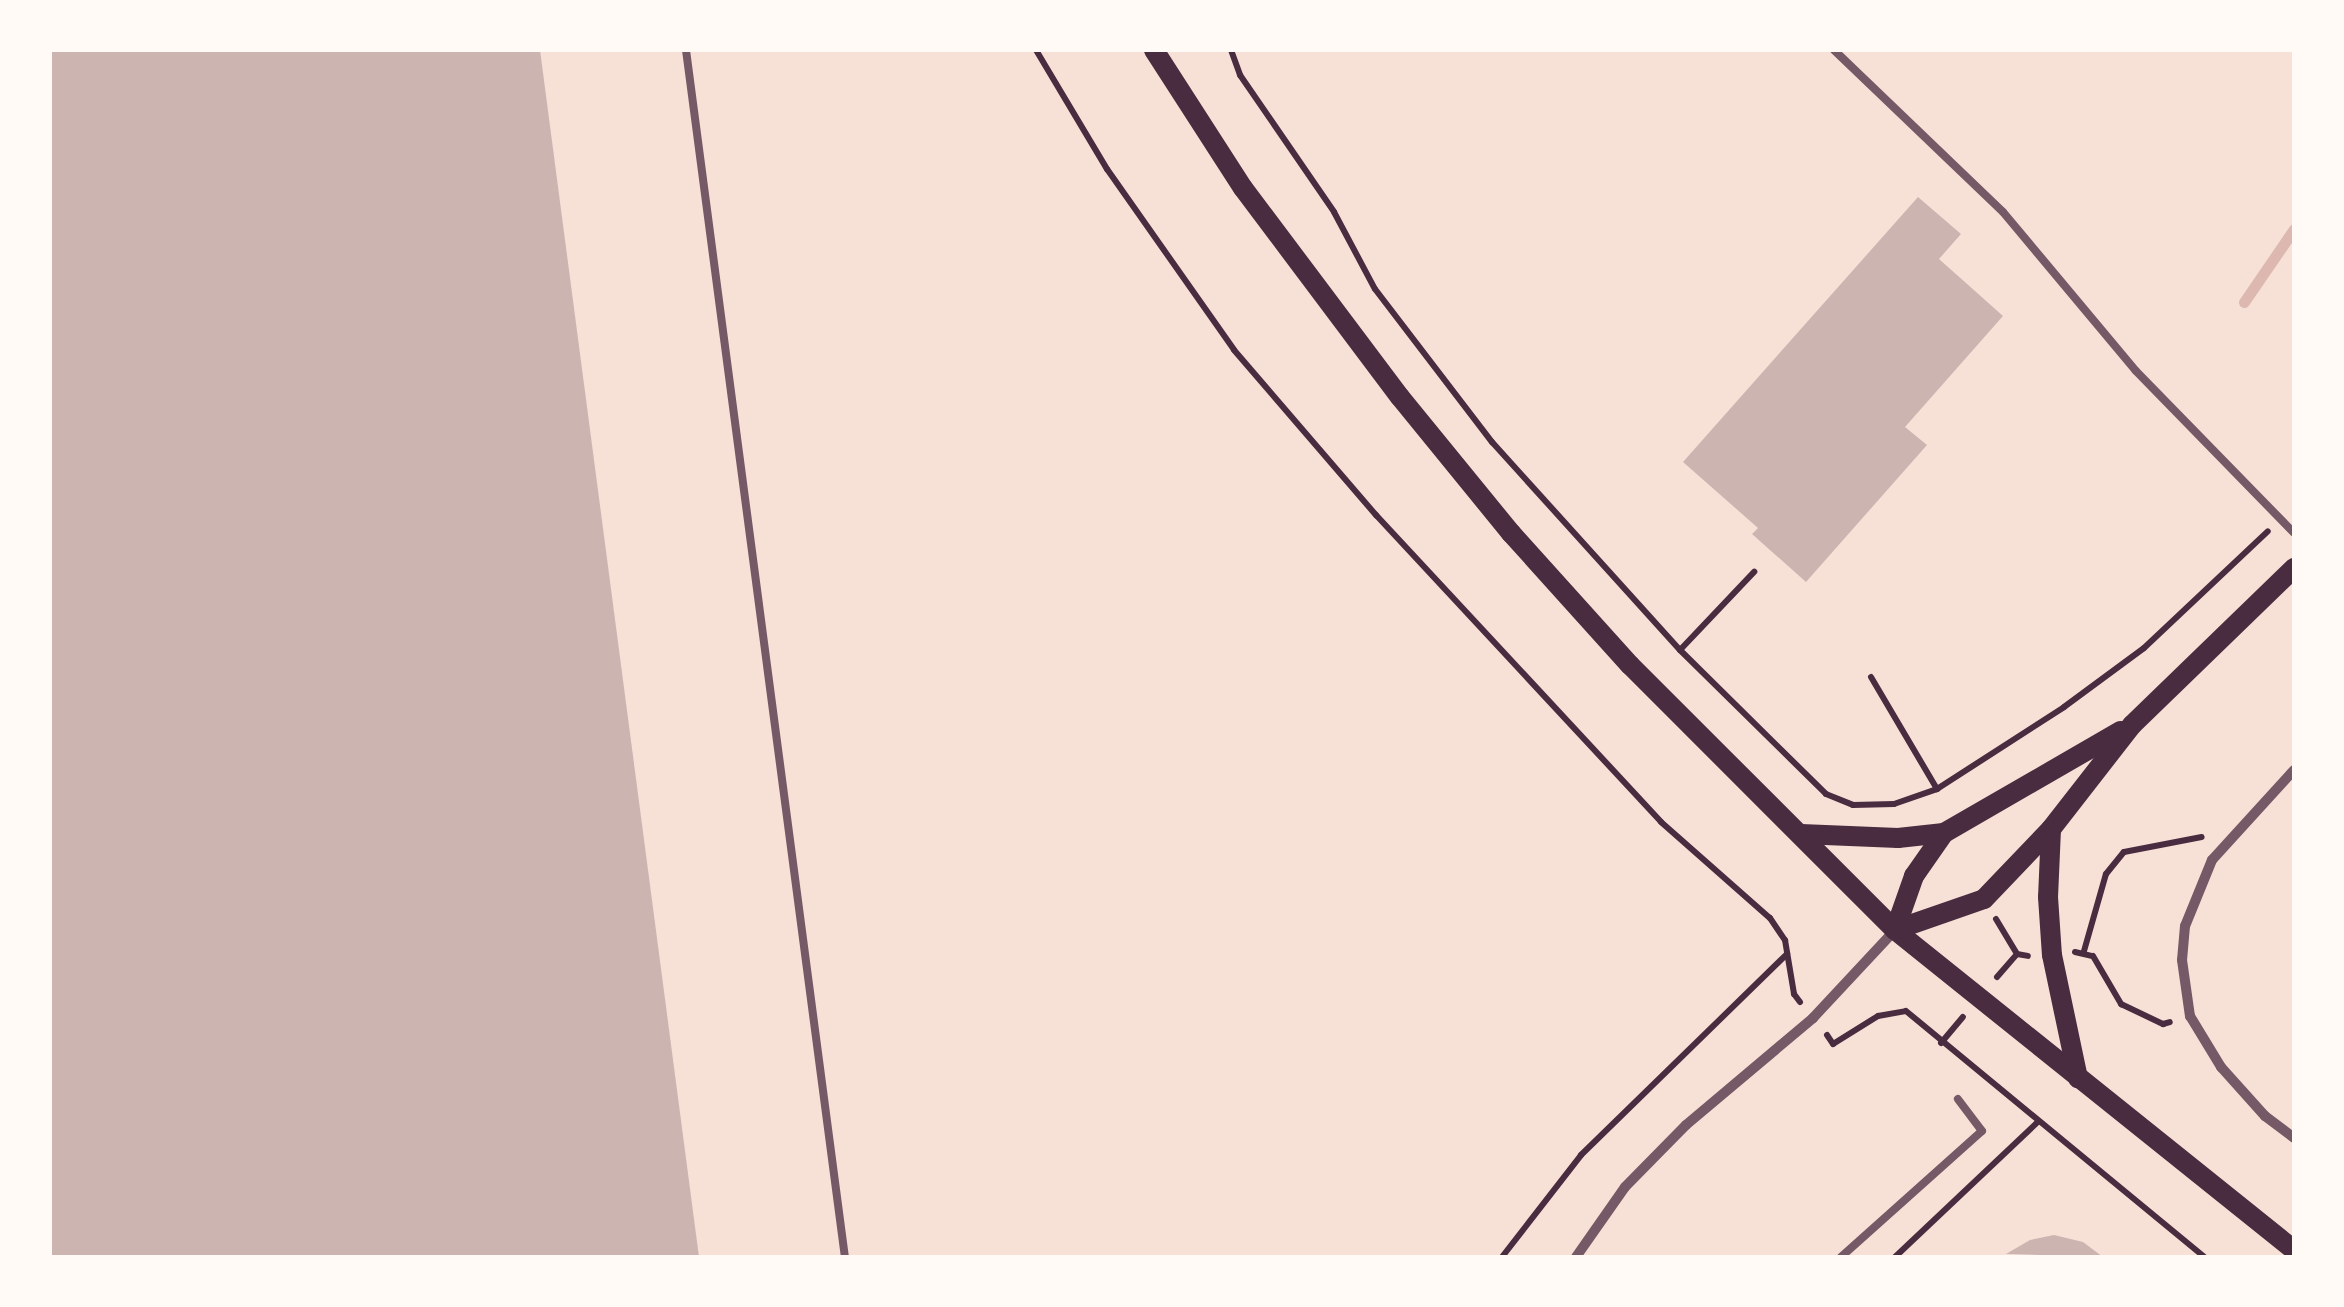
<!DOCTYPE html>
<html>
<head>
<meta charset="utf-8">
<style>
	body { margin:0 }
	#map { position:relative; width:2344px; height:1307px; overflow:hidden; background:#f7e1d7; font-family:Helvetica,sans-serif }
	div>[style] { position:absolute }
	.stream>* { height:11px; margin:-5.5px; padding:0 5.5px; transform-origin:5.5px; border-radius:5.5px; background:#dcb8b0 }
	.building>* { inset:0; background:#ccb4b1 }
	.path>* { height:6px; margin:-3px; padding:0 3px; transform-origin:3px; border-radius:3px; background:#4a2c40 }
	.service>* { height:8px; margin:-4px; padding:0 4px; transform-origin:4px; border-radius:4px; background:#755966 }
	.minor>* { height:10px; margin:-5px; padding:0 5px; transform-origin:5px; border-radius:5px; background:#755966 }
	.secondary>* { height:20px; margin:-10px; padding:0 10px; transform-origin:10px; border-radius:10px; background:#4a2c40 }
	span { translate:-50% -50%; white-space:nowrap; text-align:center; line-height:1.15; -webkit-text-stroke:8px #fffaf5; paint-order:stroke }
	.frame { position:absolute; inset:0; border:52px solid #fffaf5; pointer-events:none }
</style>
</head>
<body>
<div id="map">
	<div class="stream">
		<i style="left:2244px;top:302px;width:88px;rotate:-55.6deg"></i>
	</div>
	<div class="building">
		<i style="clip-path:polygon(50px 50px,540px 50px,699px 1257px,50px 1257px)"></i>
		<i style="clip-path:polygon(1918px 197px,1961px 234px,1939px 259px,2003px 316px,1905px 427px,1927px 445px,1806px 582px,1752px 534px,1758px 528px,1683px 462px)"></i>
		<i style="clip-path:polygon(2054px 1235px,2083px 1242px,2103px 1257px,2006px 1254px,2030px 1240px)"></i>
	</div>
	<div class="path">
		<i style="left:1036px;top:50px;width:139px;rotate:59.2deg"></i>
		<i style="left:1107px;top:169px;width:221px;rotate:54.9deg"></i>
		<i style="left:1234px;top:350px;width:218px;rotate:49.3deg"></i>
		<i style="left:1376px;top:515px;width:419px;rotate:47.1deg"></i>
		<i style="left:1661px;top:822px;width:145px;rotate:41.4deg"></i>
		<i style="left:1770px;top:918px;width:27px;rotate:56deg"></i>
		<i style="left:1785px;top:940px;width:55px;rotate:80.5deg"></i>
		<i style="left:1794px;top:994px;width:10px;rotate:53deg"></i>
		<i style="left:1231px;top:50px;width:27px;rotate:70deg"></i>
		<i style="left:1240px;top:75px;width:166px;rotate:55.5deg"></i>
		<i style="left:1334px;top:212px;width:87px;rotate:62deg"></i>
		<i style="left:1375px;top:289px;width:193px;rotate:52.6deg"></i>
		<i style="left:1492px;top:442px;width:280px;rotate:47.9deg"></i>
		<i style="left:1680px;top:650px;width:205px;rotate:44.6deg"></i>
		<i style="left:1826px;top:794px;width:29px;rotate:22deg"></i>
		<i style="left:1853px;top:805px;width:41px;rotate:-1.4deg"></i>
		<i style="left:1894px;top:804px;width:46px;rotate:-19.2deg"></i>
		<i style="left:1937px;top:789px;width:151px;rotate:-32.8deg"></i>
		<i style="left:2064px;top:707px;width:99px;rotate:-36.4deg"></i>
		<i style="left:2144px;top:648px;width:170px;rotate:-43.3deg"></i>
		<i style="left:1680px;top:650px;width:108px;rotate:-46.5deg"></i>
		<i style="left:1871px;top:677px;width:130px;rotate:59.5deg"></i>
		<i style="left:1996px;top:919px;width:41px;rotate:59deg"></i>
		<i style="left:2017px;top:954px;width:11px;rotate:10deg"></i>
		<i style="left:2084px;top:951px;width:80px;rotate:-74.1deg"></i>
		<i style="left:2106px;top:874px;width:28px;rotate:-51deg"></i>
		<i style="left:2124px;top:852px;width:79px;rotate:-10.9deg"></i>
		<i style="left:2075px;top:952px;width:18px;rotate:13deg"></i>
		<i style="left:2093px;top:956px;width:56px;rotate:59.7deg"></i>
		<i style="left:2121px;top:1004px;width:47px;rotate:25.5deg"></i>
		<i style="left:2163px;top:1024px;width:7px;rotate:-16deg"></i>
		<i style="left:1997px;top:977px;width:30px;rotate:-49deg"></i>
		<i style="left:1827px;top:1035px;width:11px;rotate:56deg"></i>
		<i style="left:1833px;top:1044px;width:53px;rotate:-31.9deg"></i>
		<i style="left:1878px;top:1016px;width:28px;rotate:-10deg"></i>
		<i style="left:1906px;top:1011px;width:386px;rotate:39.5deg"></i>
		<i style="left:1941px;top:1043px;width:34px;rotate:-50deg"></i>
		<i style="left:1502px;top:1257px;width:129px;rotate:-52.2deg"></i>
		<i style="left:1581px;top:1155px;width:288px;rotate:-44.3deg"></i>
		<i style="left:1895px;top:1257px;width:197px;rotate:-43.4deg"></i>
	</div>
	<div class="service">
		<i style="left:686px;top:50px;width:1217px;rotate:82.5deg"></i>
		<i style="left:1834px;top:50px;width:234px;rotate:43.8deg"></i>
		<i style="left:2003px;top:212px;width:207px;rotate:50.1deg"></i>
		<i style="left:2136px;top:371px;width:226px;rotate:45.7deg"></i>
		<i style="left:1841px;top:1257px;width:189px;rotate:-41.8deg"></i>
		<i style="left:1982px;top:1131px;width:40px;rotate:-127deg"></i>
	</div>
	<div class="minor">
		<i style="left:2294px;top:770px;width:122px;rotate:132.3deg"></i>
		<i style="left:2212px;top:860px;width:71px;rotate:112.2deg"></i>
		<i style="left:2185px;top:926px;width:34px;rotate:95deg"></i>
		<i style="left:2182px;top:960px;width:57px;rotate:81.9deg"></i>
		<i style="left:2190px;top:1016px;width:60px;rotate:58.7deg"></i>
		<i style="left:2221px;top:1067px;width:66px;rotate:48.1deg"></i>
		<i style="left:2265px;top:1116px;width:36px;rotate:37deg"></i>
		<i style="left:1576px;top:1257px;width:85px;rotate:-55deg"></i>
		<i style="left:1625px;top:1187px;width:87px;rotate:-45.5deg"></i>
		<i style="left:1686px;top:1125px;width:166px;rotate:-40.1deg"></i>
		<i style="left:1813px;top:1018px;width:119px;rotate:-47deg"></i>
	</div>
	<div class="secondary">
		<i style="left:1154px;top:50px;width:164px;rotate:57.2deg"></i>
		<i style="left:1243px;top:188px;width:261px;rotate:53.1deg"></i>
		<i style="left:1400px;top:397px;width:176px;rotate:50.8deg"></i>
		<i style="left:1511px;top:533px;width:178px;rotate:48deg"></i>
		<i style="left:1630px;top:665px;width:375px;rotate:45deg"></i>
		<i style="left:1895px;top:930px;width:511px;rotate:38.73deg"></i>
		<i style="left:2051px;top:829px;width:68px;rotate:92.5deg"></i>
		<i style="left:2048px;top:897px;width:58px;rotate:86.1deg"></i>
		<i style="left:2052px;top:955px;width:126px;rotate:78.1deg"></i>
		<i style="left:1801px;top:834px;width:97px;rotate:2.4deg"></i>
		<i style="left:1898px;top:838px;width:46px;rotate:-6.2deg"></i>
		<i style="left:1944px;top:833px;width:204px;rotate:-30deg"></i>
		<i style="left:1895px;top:930px;width:94px;rotate:-19.2deg"></i>
		<i style="left:1984px;top:899px;width:97px;rotate:-46.3deg"></i>
		<i style="left:2051px;top:829px;width:132px;rotate:-52.1deg"></i>
		<i style="left:2132px;top:725px;width:226px;rotate:-44.1deg"></i>
		<i style="left:1895px;top:930px;width:57px;rotate:-70.6deg"></i>
		<i style="left:1914px;top:876px;width:52px;rotate:-55.1deg"></i>
	</div>
	<div class="frame"></div>
</div>
</body>
</html>
